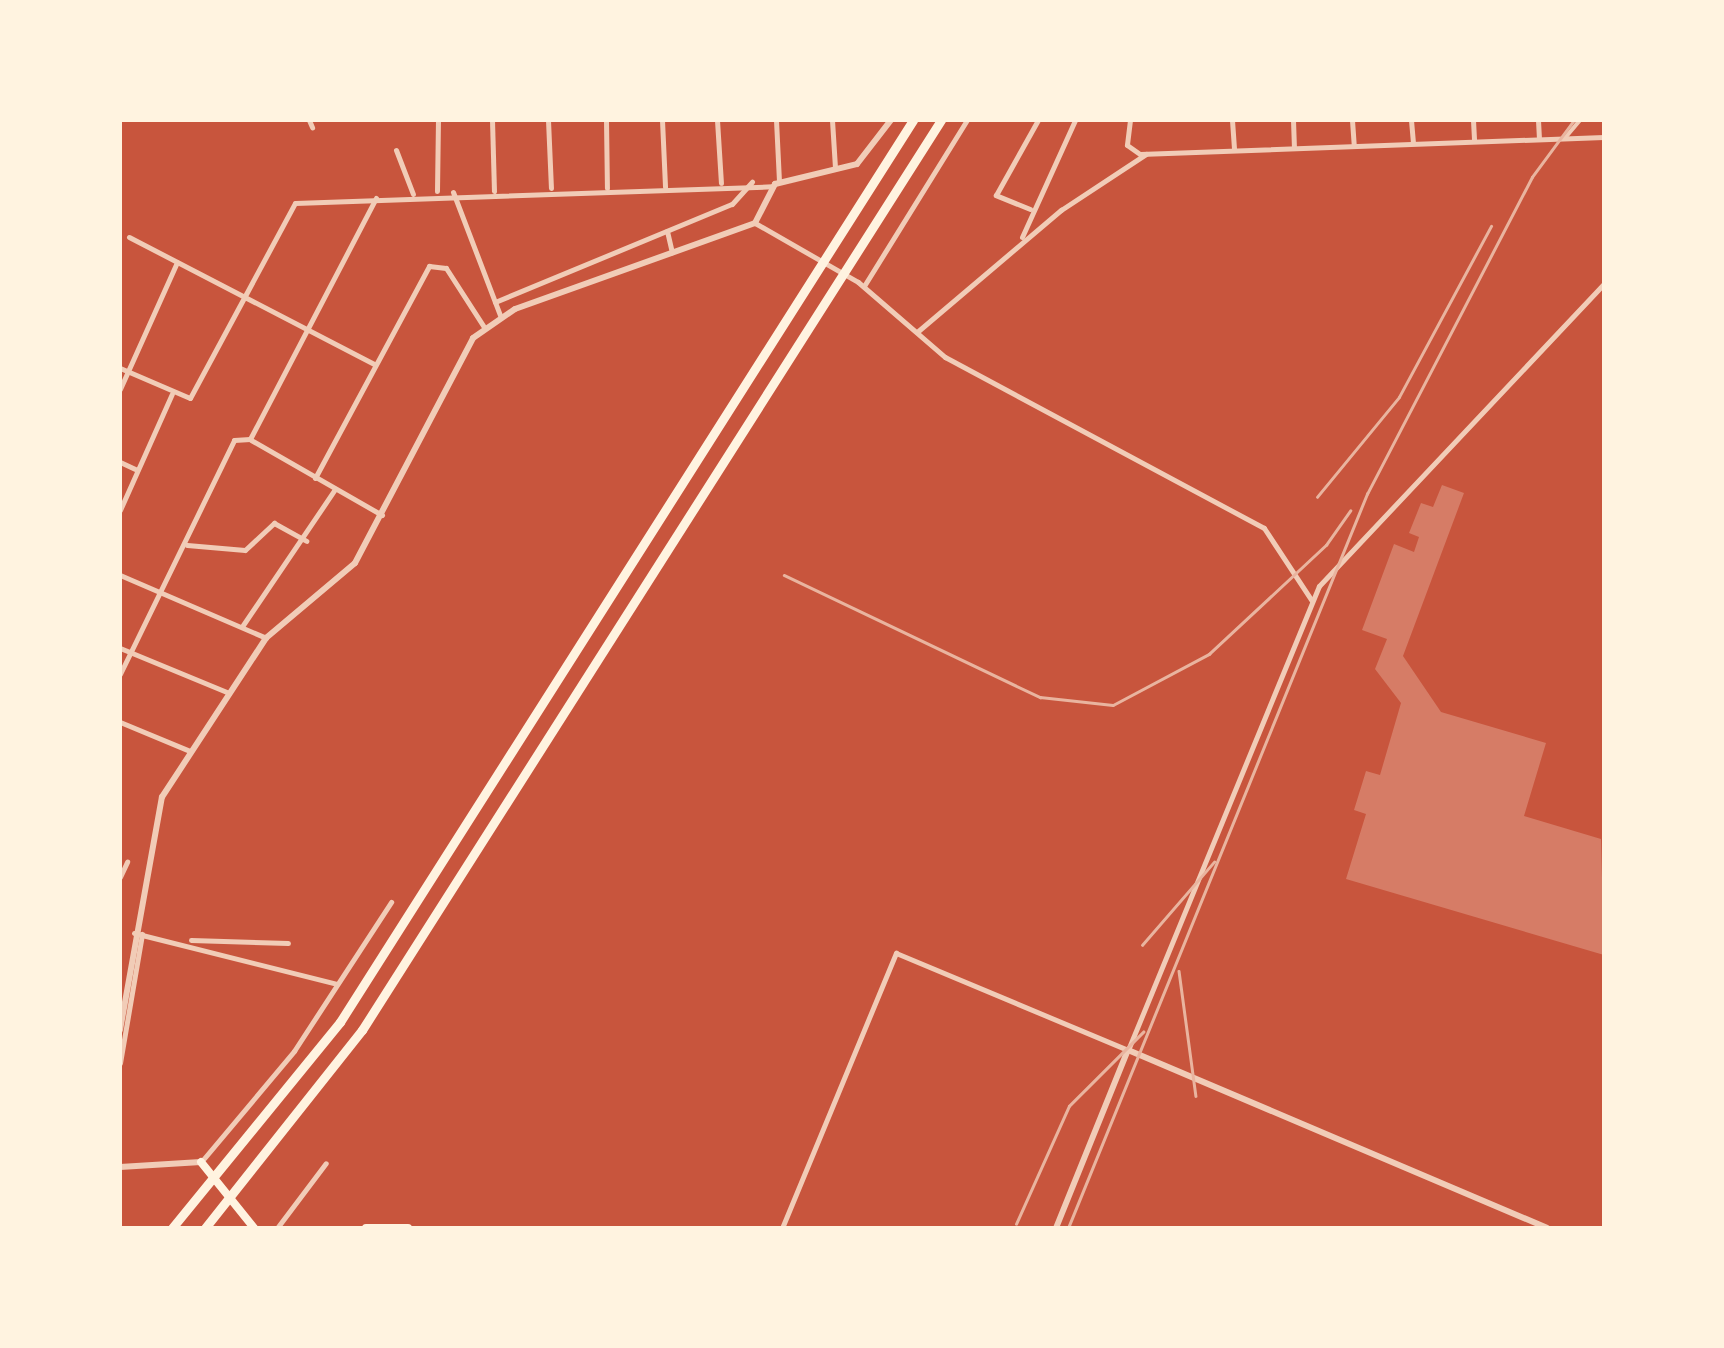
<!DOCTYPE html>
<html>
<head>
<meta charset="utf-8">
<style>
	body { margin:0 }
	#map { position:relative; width:1724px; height:1348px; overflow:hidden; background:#c8553d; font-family:"Archivo Narrow",sans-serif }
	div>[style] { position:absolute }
	.building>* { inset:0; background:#d67c66 }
	.pedestrian>* { height:4px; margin:-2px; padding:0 2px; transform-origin:2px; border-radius:2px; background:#f1ccb7 }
	.minor>* { height:5px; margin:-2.5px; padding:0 2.5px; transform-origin:2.5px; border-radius:2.5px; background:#f1ccb7 }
	.tertiary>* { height:6px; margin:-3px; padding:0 3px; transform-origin:3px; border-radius:3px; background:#f1ccb7 }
	.secondary>* { height:8px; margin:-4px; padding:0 4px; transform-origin:4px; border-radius:4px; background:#fff3e0 }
	.motorway>* { height:9px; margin:-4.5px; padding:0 4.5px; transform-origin:4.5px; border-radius:4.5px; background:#fff3e0 }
	.rail>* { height:2.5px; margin:-1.25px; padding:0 1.25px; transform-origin:1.25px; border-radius:1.25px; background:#e9b49f }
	span { translate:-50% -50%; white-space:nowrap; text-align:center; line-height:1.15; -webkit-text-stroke:10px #fff3e0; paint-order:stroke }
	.frame { position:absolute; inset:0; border:122px solid #fff3e0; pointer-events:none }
</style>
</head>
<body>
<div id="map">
	<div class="building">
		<i style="clip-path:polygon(1442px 485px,1464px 493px,1403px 656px,1441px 712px,1546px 743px,1524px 816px,1601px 839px,1604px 955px,1346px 879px,1366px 814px,1354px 810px,1366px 771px,1380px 775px,1401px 703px,1375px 669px,1387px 639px,1362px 630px,1394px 544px,1414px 552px,1419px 537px,1409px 533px,1421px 503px,1433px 507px)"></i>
	</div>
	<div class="pedestrian">
		<i style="left:1565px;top:138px;width:23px;rotate:-50deg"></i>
	</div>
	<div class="minor">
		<i style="left:309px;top:120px;width:8px;rotate:67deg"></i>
		<i style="left:492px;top:120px;width:71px;rotate:88.4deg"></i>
		<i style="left:548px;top:120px;width:68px;rotate:87.5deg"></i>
		<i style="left:606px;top:120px;width:68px;rotate:89.2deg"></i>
		<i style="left:662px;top:120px;width:67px;rotate:87.4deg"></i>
		<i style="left:717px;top:120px;width:63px;rotate:86.4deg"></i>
		<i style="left:776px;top:120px;width:62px;rotate:87.2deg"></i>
		<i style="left:832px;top:120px;width:48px;rotate:86.4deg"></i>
		<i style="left:1130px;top:120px;width:25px;rotate:97deg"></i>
		<i style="left:1127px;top:145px;width:16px;rotate:35deg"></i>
		<i style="left:1140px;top:154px;width:464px;rotate:-2.1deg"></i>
		<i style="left:1232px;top:120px;width:30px;rotate:86deg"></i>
		<i style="left:1293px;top:120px;width:28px;rotate:88deg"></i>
		<i style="left:1352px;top:120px;width:26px;rotate:86deg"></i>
		<i style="left:1411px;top:120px;width:23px;rotate:85deg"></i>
		<i style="left:1473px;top:120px;width:21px;rotate:87deg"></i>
		<i style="left:1538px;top:120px;width:19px;rotate:87deg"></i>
		<i style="left:396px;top:150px;width:47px;rotate:68.9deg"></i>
		<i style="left:437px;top:191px;width:71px;rotate:-89.2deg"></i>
		<i style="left:453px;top:192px;width:132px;rotate:69.1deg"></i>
		<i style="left:1030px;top:209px;width:37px;rotate:-158deg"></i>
		<i style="left:996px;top:195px;width:86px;rotate:-60.8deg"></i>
		<i style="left:755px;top:223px;width:119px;rotate:29.8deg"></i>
		<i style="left:858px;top:282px;width:115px;rotate:40.8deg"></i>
		<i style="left:945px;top:357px;width:362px;rotate:28.2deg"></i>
		<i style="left:1264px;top:528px;width:87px;rotate:56.7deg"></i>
		<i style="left:667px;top:231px;width:22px;rotate:77deg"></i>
		<i style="left:129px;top:237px;width:276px;rotate:27.4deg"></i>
		<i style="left:1022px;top:237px;width:128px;rotate:-65.6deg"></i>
		<i style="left:864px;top:286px;width:195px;rotate:-58.2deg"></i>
		<i style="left:495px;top:302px;width:256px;rotate:-22.5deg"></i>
		<i style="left:732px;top:204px;width:30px;rotate:-48deg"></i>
		<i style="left:917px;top:332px;width:189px;rotate:-40.3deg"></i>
		<i style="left:1061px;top:210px;width:102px;rotate:-33.4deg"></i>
		<i style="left:120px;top:368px;width:76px;rotate:23.2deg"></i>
		<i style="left:190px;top:398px;width:221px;rotate:-61.7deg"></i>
		<i style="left:295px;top:203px;width:477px;rotate:-2deg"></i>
		<i style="left:120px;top:389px;width:139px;rotate:-65.8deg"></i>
		<i style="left:251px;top:440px;width:151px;rotate:29.8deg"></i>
		<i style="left:120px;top:462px;width:19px;rotate:25deg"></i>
		<i style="left:315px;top:478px;width:241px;rotate:-61.7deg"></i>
		<i style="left:429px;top:266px;width:17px;rotate:7deg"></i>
		<i style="left:446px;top:268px;width:70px;rotate:57.2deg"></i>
		<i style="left:120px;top:510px;width:127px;rotate:-65.9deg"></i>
		<i style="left:187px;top:545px;width:58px;rotate:4.9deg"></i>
		<i style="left:245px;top:550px;width:40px;rotate:-43deg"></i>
		<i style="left:274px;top:523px;width:37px;rotate:29deg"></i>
		<i style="left:120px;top:575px;width:159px;rotate:23.3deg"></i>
		<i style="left:243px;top:625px;width:164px;rotate:-55.9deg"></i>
		<i style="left:120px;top:648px;width:118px;rotate:22.4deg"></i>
		<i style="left:120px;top:674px;width:260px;rotate:-64deg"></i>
		<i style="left:234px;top:440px;width:16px;rotate:-4deg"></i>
		<i style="left:250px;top:439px;width:272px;rotate:-62.4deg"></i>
		<i style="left:120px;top:722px;width:76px;rotate:22.5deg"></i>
		<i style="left:120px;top:877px;width:17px;rotate:-65deg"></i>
		<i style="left:134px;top:933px;width:209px;rotate:14.1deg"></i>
		<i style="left:191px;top:940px;width:97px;rotate:1.8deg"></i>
		<i style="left:120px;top:1063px;width:131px;rotate:-80.3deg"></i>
		<i style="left:201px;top:1162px;width:145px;rotate:-50deg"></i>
		<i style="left:294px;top:1051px;width:178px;rotate:-56.9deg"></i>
		<i style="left:277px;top:1228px;width:81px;rotate:-53deg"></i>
		<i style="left:782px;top:1228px;width:298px;rotate:-67.5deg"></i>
		<i style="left:896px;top:953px;width:251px;rotate:22.7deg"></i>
		<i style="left:1128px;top:1050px;width:502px;rotate:-67.63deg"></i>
		<i style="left:1319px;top:586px;width:415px;rotate:-46.7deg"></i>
	</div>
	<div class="tertiary">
		<i style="left:120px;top:1030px;width:237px;rotate:-79.8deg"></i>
		<i style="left:162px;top:797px;width:190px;rotate:-56.8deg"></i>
		<i style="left:266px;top:638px;width:116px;rotate:-40.1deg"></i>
		<i style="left:355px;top:563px;width:254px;rotate:-62.3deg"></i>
		<i style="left:473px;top:338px;width:51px;rotate:-34.6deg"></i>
		<i style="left:515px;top:309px;width:255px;rotate:-19.7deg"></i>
		<i style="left:755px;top:223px;width:44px;rotate:-62.9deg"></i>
		<i style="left:775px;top:184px;width:84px;rotate:-13.7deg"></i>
		<i style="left:857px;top:164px;width:56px;rotate:-52.3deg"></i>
		<i style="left:120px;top:1167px;width:81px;rotate:-3.5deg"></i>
		<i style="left:1056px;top:1228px;width:192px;rotate:-68deg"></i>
		<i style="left:1128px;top:1050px;width:455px;rotate:23deg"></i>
	</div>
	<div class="secondary">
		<i style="left:201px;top:1162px;width:85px;rotate:51.2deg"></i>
		<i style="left:366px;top:1228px;width:42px"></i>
	</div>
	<div class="motorway">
		<i style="left:172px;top:1228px;width:266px;rotate:-50.8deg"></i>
		<i style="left:340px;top:1022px;width:1069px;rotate:-57.57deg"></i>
		<i style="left:205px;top:1228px;width:253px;rotate:-51.6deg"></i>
		<i style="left:362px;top:1030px;width:1079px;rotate:-57.53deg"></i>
	</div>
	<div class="rail">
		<i style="left:1317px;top:497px;width:129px;rotate:-50.6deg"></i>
		<i style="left:1399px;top:397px;width:194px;rotate:-61.7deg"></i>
		<i style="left:784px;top:575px;width:284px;rotate:25.5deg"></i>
		<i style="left:1040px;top:697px;width:73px;rotate:6.3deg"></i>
		<i style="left:1113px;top:705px;width:109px;rotate:-28deg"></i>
		<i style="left:1209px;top:654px;width:160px;rotate:-43deg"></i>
		<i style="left:1326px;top:545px;width:42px;rotate:-54.8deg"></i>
		<i style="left:1142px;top:945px;width:110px;rotate:-49.1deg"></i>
		<i style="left:1179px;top:971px;width:126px;rotate:82.3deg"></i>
		<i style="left:1016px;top:1224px;width:129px;rotate:-65.8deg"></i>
		<i style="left:1069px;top:1106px;width:105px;rotate:-45deg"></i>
		<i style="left:1068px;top:1228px;width:793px;rotate:-67.84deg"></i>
		<i style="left:1367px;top:494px;width:357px;rotate:-62.5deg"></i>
		<i style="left:1532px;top:177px;width:71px;rotate:-53.6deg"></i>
	</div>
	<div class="frame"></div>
</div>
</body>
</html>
